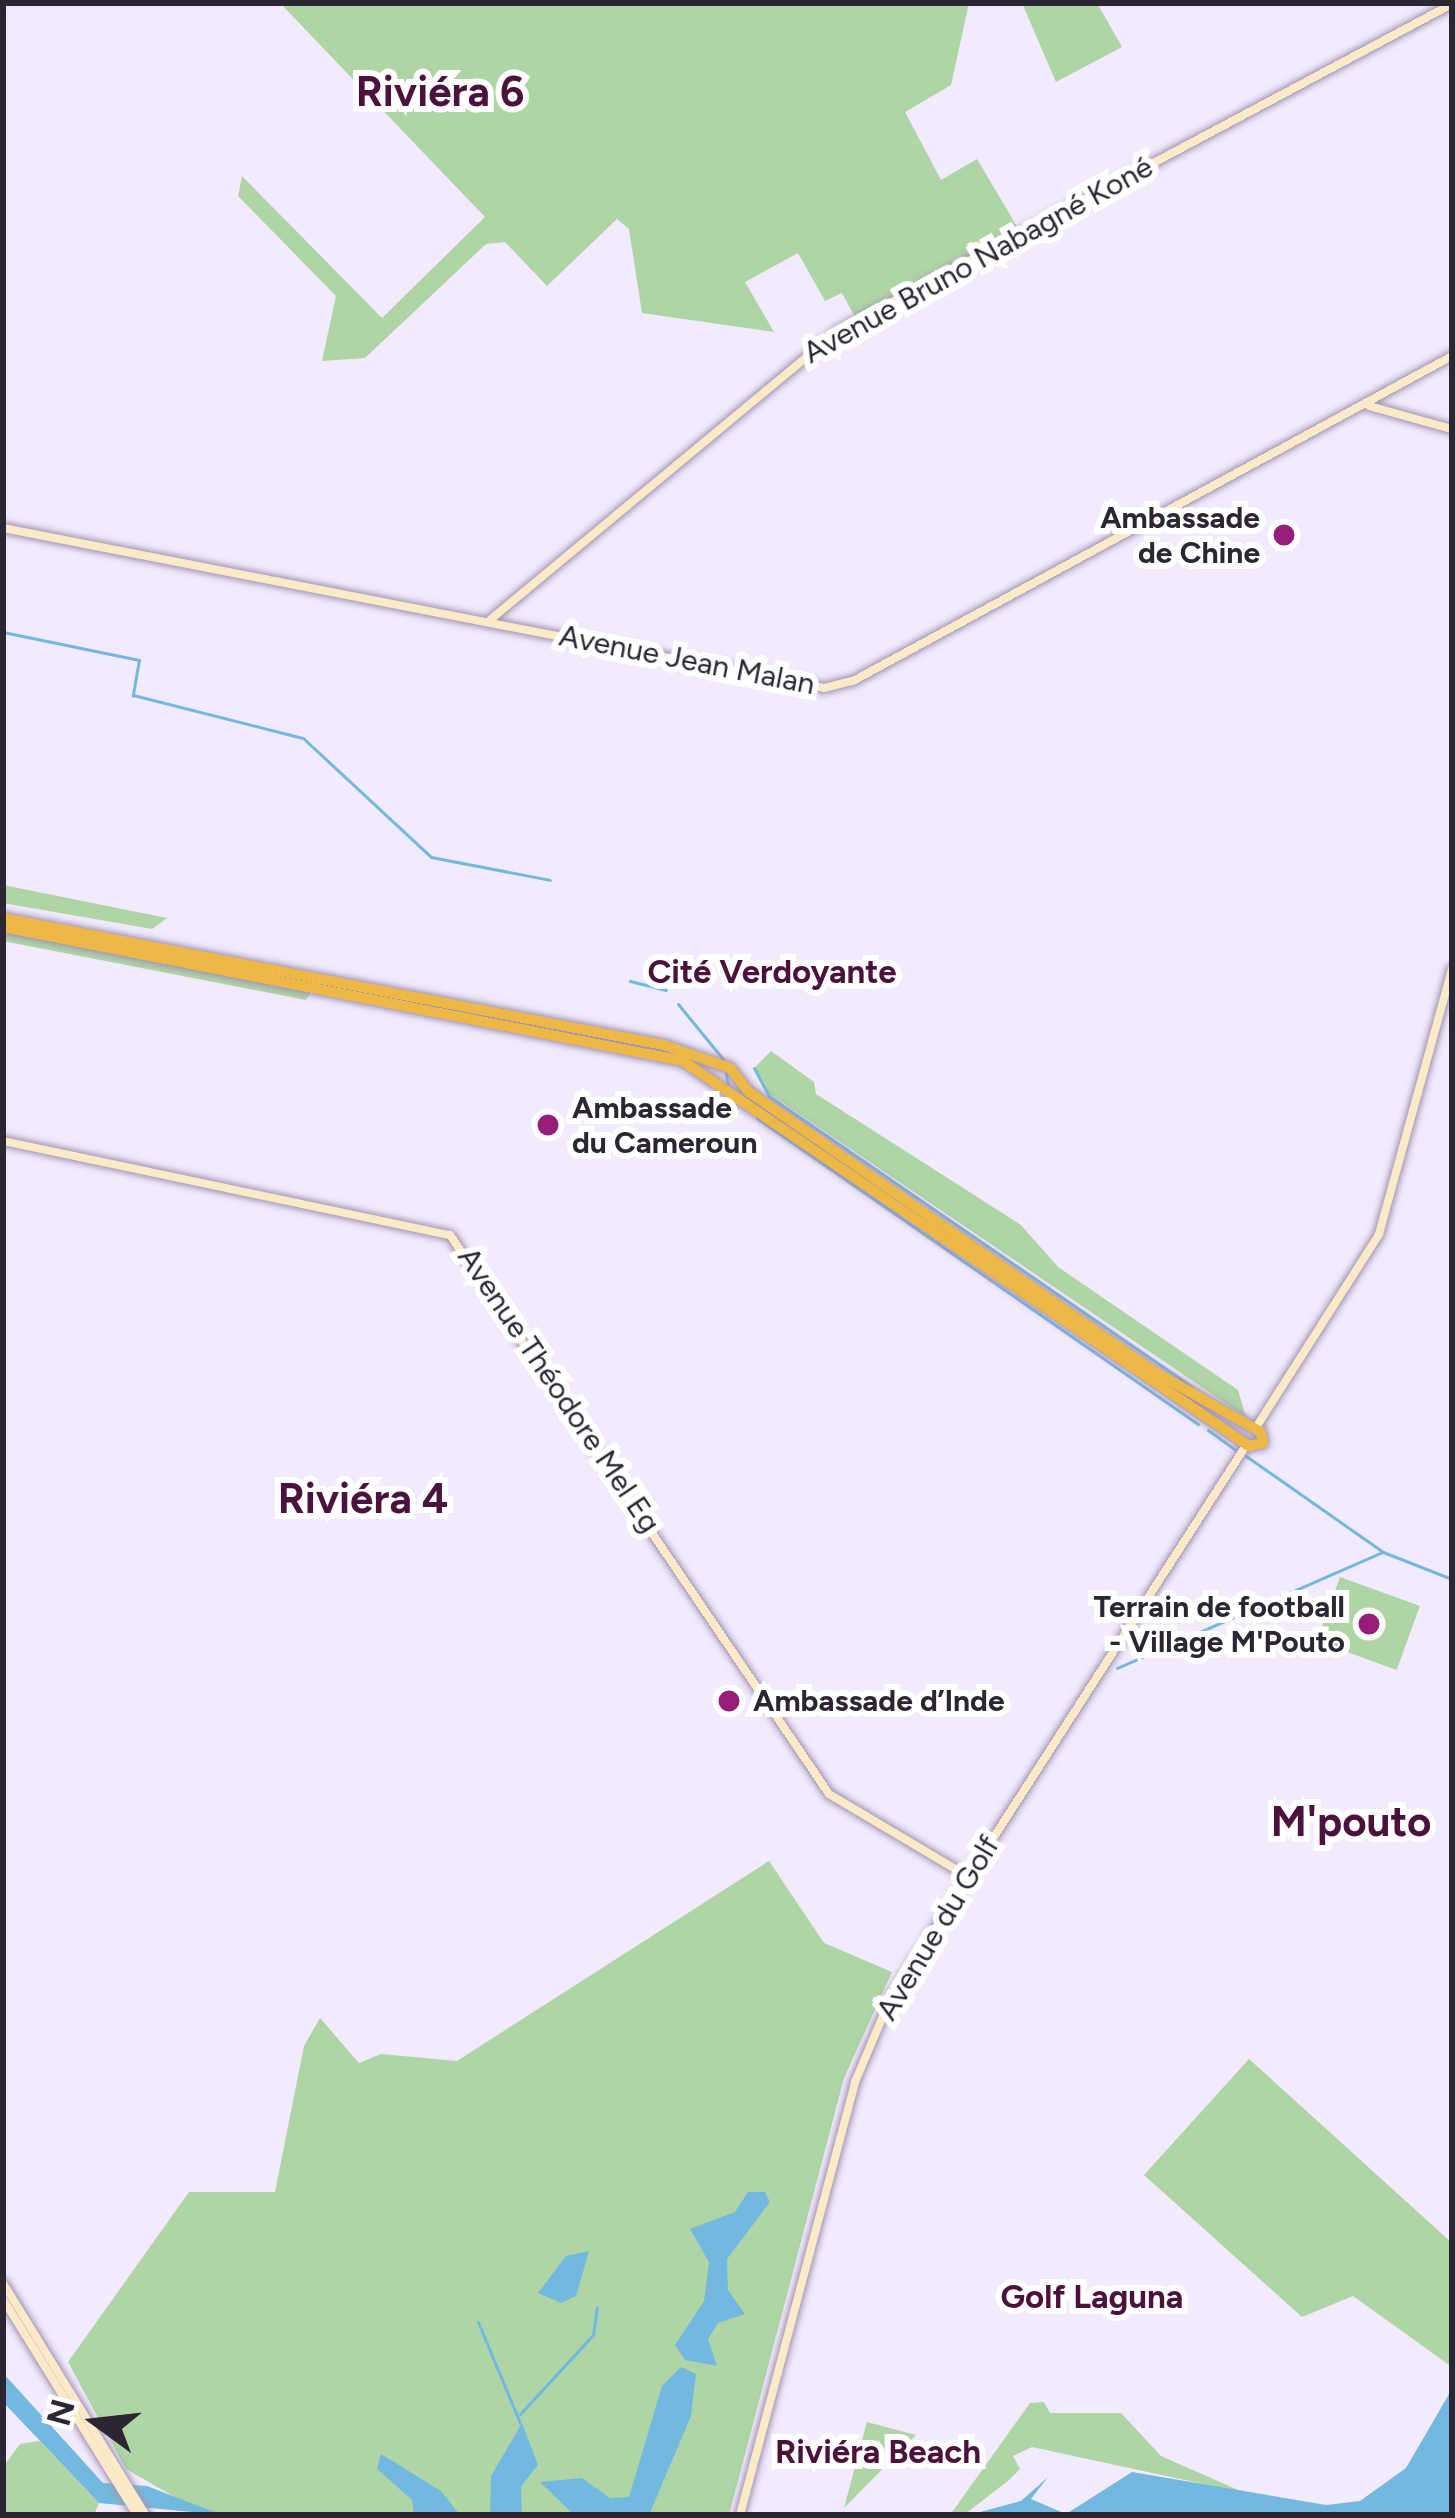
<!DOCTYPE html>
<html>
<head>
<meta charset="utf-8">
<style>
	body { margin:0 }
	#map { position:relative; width:1455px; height:2518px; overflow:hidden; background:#f2eafd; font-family:Figtree,sans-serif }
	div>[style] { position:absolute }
	.green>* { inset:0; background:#afd4a6; transform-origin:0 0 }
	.water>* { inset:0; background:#73b9df }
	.stream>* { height:3px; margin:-1.5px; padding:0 1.5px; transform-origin:1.5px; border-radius:1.5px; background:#73b9df }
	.roads { filter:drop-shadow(0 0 3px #a294b2) drop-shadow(0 0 3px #a294b2) }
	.secondary>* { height:8px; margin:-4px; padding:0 4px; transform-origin:4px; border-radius:4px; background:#faeac7 }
	.highway>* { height:10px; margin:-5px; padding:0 5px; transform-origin:5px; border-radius:5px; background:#edb845 }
	.dots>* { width:33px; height:33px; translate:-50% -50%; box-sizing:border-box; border:6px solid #fff; border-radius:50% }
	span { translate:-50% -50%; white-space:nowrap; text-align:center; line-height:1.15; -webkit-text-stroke:12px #fff; paint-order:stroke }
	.street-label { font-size:30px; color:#2b2632 }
	.poi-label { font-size:30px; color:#2b2632; font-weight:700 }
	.right { translate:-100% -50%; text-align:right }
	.left { translate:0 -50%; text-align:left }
	.neighbourhood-label { font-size:33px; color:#4b123c; font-weight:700 }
	.district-label { font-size:42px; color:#4b123c; font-weight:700 }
	.frame { position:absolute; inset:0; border:6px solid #2b2632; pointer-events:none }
	.north { position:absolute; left:36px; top:2362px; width:120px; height:120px; -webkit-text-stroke:9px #fff; paint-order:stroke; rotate:285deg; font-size:33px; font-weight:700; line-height:48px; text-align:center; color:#2b2632 }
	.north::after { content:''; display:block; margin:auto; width:42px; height:54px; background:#2b2632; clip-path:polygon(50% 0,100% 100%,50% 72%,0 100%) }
</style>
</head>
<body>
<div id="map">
	<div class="green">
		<i style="clip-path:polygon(280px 3px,969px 3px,951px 85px,905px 112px,941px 180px,977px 159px,1019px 230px,855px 317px,842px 293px,825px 301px,798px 253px,745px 282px,774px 332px,642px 313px,629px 229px,617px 219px,547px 286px,505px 242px,486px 244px,365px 358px,322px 361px,336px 296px,238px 196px,242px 176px,382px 318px,485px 217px)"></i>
		<i style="clip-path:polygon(1022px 3px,1097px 3px,1122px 47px,1056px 82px)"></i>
		<i style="clip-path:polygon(3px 885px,167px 918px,152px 929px,3px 903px)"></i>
		<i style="clip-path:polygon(3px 931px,313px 989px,306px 1000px,3px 941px)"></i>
		<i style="clip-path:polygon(771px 1051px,814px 1082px,816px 1094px,1021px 1225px,1058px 1267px,1238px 1390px,1246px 1417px,765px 1091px,755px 1067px)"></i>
		<i style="left:1340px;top:1577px;width:85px;height:68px;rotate:20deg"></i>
		<i style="clip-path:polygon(769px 1861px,824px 1943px,892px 1972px,844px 2078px,729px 2515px,206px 2515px,126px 2469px,68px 2362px,189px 2192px,275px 2192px,304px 2046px,320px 2018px,359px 2063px,381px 2054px,457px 2061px)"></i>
		<i style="clip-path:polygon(1249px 2059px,1452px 2243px,1452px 2367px,1353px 2296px,1302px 2317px,1144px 2175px)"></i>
		<i style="clip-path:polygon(1044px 2402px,1050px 2413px,1121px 2413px,1161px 2456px,1245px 2493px,1032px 2447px,1013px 2456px,1020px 2469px,1009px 2480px,964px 2515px,950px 2515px,1030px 2403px)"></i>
		<i style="clip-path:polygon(867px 2422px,916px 2435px,844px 2508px)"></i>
		<i style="clip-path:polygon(40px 2441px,99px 2503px,94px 2515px,3px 2515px,3px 2467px,20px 2444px)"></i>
	</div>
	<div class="water">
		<i style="clip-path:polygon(748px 2192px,765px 2192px,770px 2202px,727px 2259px,728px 2290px,745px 2314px,718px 2323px,708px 2339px,717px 2366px,685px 2360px,675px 2345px,704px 2301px,709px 2262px,690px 2229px,735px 2212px)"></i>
		<i style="clip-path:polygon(589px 2251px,576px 2296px,561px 2303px,538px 2293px,566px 2256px)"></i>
		<i style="clip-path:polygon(681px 2367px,696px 2374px,691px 2416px,649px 2515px,572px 2513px,540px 2482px,582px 2478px,610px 2498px,629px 2497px,662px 2386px)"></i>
		<i style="clip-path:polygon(3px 2373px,103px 2483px,147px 2486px,222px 2515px,99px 2503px,3px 2402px)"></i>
		<i style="clip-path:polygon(1452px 2389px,1452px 2515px,969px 2515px,1021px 2501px,1048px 2477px,1031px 2499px,1066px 2514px,1132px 2472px,1326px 2505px,1360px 2501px,1406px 2468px)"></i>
		<i style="clip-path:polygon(522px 2423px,538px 2465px,521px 2486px,522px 2515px,490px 2515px,491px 2476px)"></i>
		<i style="clip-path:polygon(381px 2454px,441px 2491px,460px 2515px,414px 2515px,412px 2500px,377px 2469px)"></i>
	</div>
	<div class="stream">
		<i style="left:3px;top:632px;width:139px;rotate:11.6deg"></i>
		<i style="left:139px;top:660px;width:36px;rotate:100deg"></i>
		<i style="left:133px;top:695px;width:175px;rotate:14.2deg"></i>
		<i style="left:303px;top:738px;width:175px;rotate:42.9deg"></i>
		<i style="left:431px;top:857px;width:121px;rotate:10.9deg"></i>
		<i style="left:630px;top:981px;width:37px;rotate:14deg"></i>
		<i style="left:678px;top:1004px;width:71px;rotate:50.7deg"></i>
		<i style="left:754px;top:1068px;width:32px;rotate:62deg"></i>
		<i style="left:769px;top:1096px;width:512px;rotate:34.5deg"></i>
		<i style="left:726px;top:1074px;width:10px;rotate:79deg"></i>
		<i style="left:757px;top:1118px;width:537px;rotate:34.76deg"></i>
		<i style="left:1208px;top:1430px;width:36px;rotate:36deg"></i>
		<i style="left:1246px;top:1456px;width:167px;rotate:35deg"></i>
		<i style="left:1383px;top:1552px;width:74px;rotate:21.4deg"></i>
		<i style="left:1117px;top:1668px;width:290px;rotate:-23.6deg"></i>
		<i style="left:478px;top:2322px;width:109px;rotate:67.4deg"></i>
		<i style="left:520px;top:2414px;width:108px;rotate:-47.3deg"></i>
		<i style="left:593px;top:2335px;width:28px;rotate:-82deg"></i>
	</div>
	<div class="roads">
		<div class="secondary">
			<i style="left:1369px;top:406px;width:86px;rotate:15.5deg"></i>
			<i style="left:3px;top:528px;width:836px;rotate:11.03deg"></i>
			<i style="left:824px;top:688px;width:30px;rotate:-14deg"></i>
			<i style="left:853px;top:681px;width:681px;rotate:-28.48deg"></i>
			<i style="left:491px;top:619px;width:451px;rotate:-39.7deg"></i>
			<i style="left:838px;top:331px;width:696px;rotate:-28.04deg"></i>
			<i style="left:3px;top:1141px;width:457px;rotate:11.9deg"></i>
			<i style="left:450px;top:1235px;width:675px;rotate:55.86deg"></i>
			<i style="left:829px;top:1794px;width:161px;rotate:30.7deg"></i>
			<i style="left:1255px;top:1429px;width:231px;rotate:-57.5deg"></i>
			<i style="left:1379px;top:1234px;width:275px;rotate:-74.6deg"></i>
			<i style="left:3px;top:2283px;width:273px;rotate:58.4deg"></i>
			<i style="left:3px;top:2299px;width:254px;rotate:58.2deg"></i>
			<i style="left:740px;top:2515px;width:448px;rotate:-75.1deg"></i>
			<i style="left:855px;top:2082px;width:92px;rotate:-67deg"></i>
			<i style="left:891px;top:1997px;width:658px;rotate:-57.23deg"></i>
		</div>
		<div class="highway">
			<i style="left:3px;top:918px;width:673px;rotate:10.88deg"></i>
			<i style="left:664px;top:1045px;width:70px;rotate:19.2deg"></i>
			<i style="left:730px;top:1068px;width:31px;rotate:52deg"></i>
			<i style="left:749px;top:1092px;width:491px;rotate:34.6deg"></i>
			<i style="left:1153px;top:1371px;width:124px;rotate:29.5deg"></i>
			<i style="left:1261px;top:1432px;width:11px;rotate:80deg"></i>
			<i style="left:1263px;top:1443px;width:14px;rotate:168deg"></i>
			<i style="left:1249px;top:1446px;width:685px;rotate:-145.78deg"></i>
			<i style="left:683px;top:1061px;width:693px;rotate:-168.85deg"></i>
		</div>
	</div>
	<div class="dots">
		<i style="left:1284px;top:535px;background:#961d78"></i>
		<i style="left:548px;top:1125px;background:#961d78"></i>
		<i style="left:1369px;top:1624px;background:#961d78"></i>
		<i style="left:729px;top:1701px;background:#961d78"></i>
	</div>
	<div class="street-label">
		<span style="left:978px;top:260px;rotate:-29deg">Avenue Bruno Nabagné Koné</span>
		<span style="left:687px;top:660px;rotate:11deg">Avenue Jean Malan</span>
		<span style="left:559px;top:1390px;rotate:56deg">Avenue Théodore Mel Eg</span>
		<span style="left:938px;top:1928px;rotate:-59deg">Avenue du Golf</span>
	</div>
	<div class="poi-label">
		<span class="right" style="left:1260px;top:535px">Ambassade<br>de Chine</span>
		<span class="left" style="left:572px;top:1125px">Ambassade<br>du Cameroun</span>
		<span class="right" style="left:1345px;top:1624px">Terrain de football<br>- Village M'Pouto</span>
		<span class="left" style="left:753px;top:1701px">Ambassade d’Inde</span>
	</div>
	<div class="neighbourhood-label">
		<span style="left:772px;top:972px">Cité Verdoyante</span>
		<span style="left:1092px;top:2297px">Golf Laguna</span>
		<span style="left:878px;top:2452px">Riviéra Beach</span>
	</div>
	<div class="district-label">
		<span style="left:440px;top:92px">Riviéra 6</span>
		<span style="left:363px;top:1499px">Riviéra 4</span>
		<span style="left:1351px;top:1822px">M'pouto</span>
	</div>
	<div class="frame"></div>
	<div class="north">N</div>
</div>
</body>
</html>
